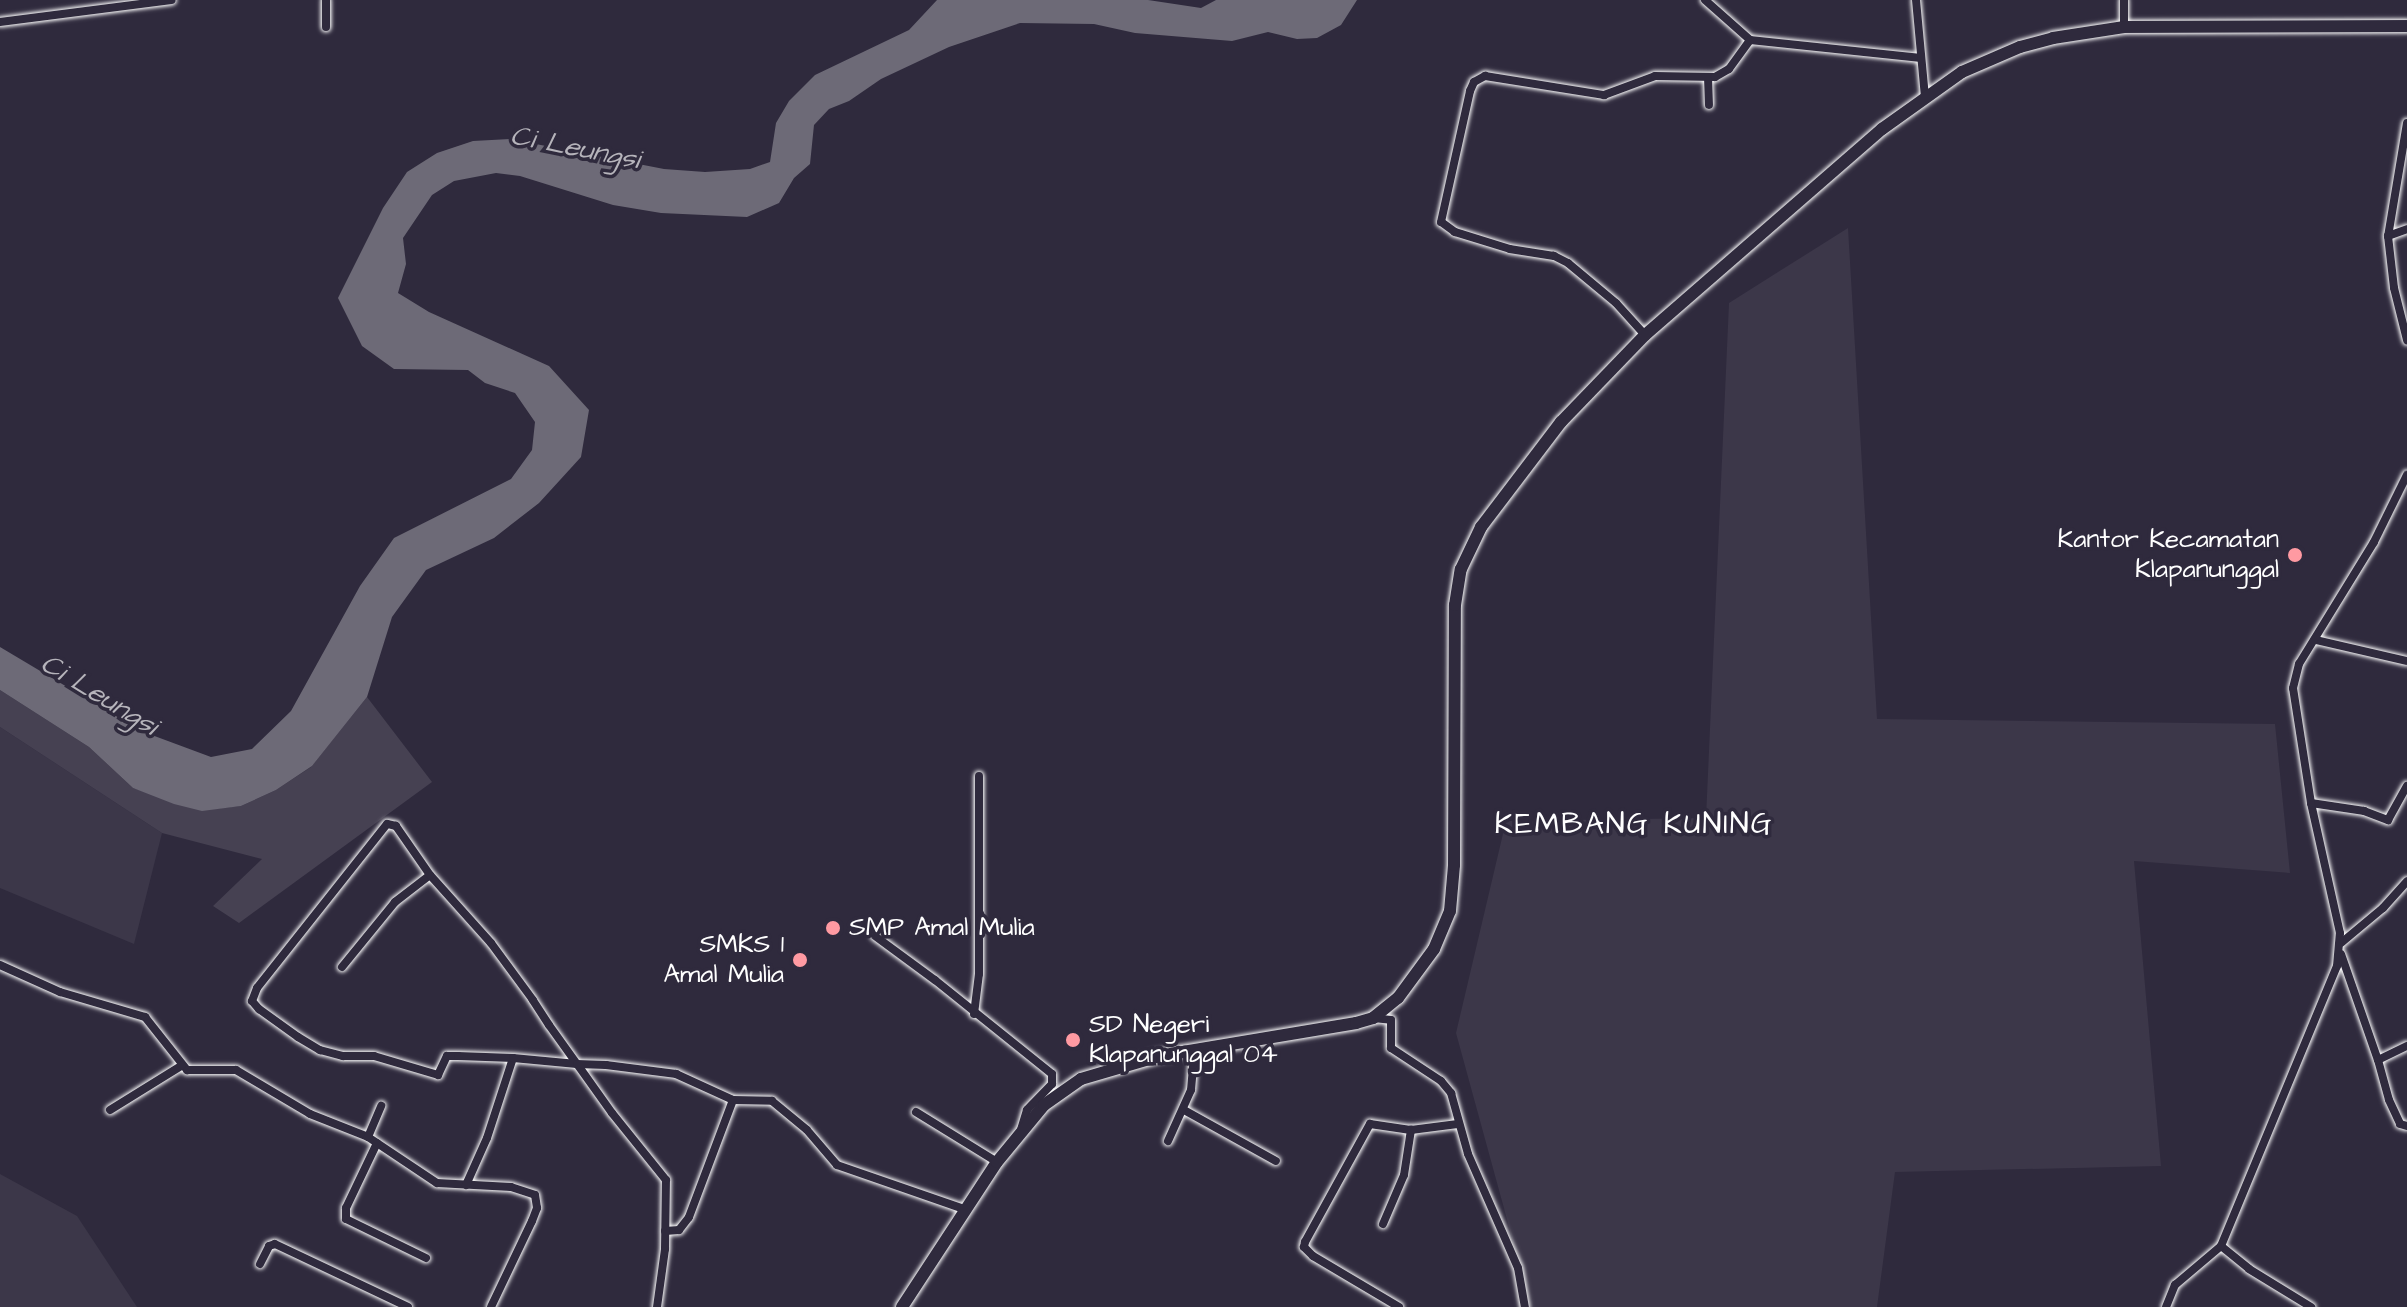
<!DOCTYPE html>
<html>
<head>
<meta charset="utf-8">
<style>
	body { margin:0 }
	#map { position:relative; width:2407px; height:1307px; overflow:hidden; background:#2f2a3d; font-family:"Architects Daughter",sans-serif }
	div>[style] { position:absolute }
	.built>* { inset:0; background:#3c3749 }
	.green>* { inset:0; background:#464152 }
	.water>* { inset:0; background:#6d6a77 }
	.roads { filter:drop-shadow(0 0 2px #fff) drop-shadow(0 0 2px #fff) }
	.minor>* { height:8px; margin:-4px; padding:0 4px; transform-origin:4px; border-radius:4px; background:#2f2a3d }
	.primary>* { height:12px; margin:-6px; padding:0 6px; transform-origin:6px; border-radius:6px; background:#2f2a3d }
	.dots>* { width:22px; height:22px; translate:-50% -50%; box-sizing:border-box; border:4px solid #2f2a3d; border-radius:50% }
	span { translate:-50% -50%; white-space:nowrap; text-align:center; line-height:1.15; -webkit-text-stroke:7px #2f2a3d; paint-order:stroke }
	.poi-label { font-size:26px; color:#fff }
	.right { translate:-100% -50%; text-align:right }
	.left { translate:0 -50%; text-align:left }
	.water-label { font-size:28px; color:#b6b4bb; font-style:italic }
	.quarter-label { font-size:30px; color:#fff; letter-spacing:2px }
</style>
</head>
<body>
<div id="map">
	<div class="built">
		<i style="clip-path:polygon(1848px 228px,1877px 719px,2275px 724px,2290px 873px,2134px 861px,2161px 1166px,1895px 1172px,1877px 1307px,1531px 1307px,1456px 1033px,1506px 821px,1706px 818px,1729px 303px)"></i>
		<i style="clip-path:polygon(0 727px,162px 833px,134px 944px,0 888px)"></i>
		<i style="clip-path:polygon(0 1174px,77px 1216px,137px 1307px,0 1307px)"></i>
	</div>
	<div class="green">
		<i style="clip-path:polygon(0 690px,89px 747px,133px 788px,202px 810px,241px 806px,276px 790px,311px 767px,367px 697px,432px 782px,239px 923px,213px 906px,262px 859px,162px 833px,0 727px)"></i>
	</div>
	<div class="water">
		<i style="clip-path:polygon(937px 0,1148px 0,1201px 8px,1216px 0,1357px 0,1341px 25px,1317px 38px,1297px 39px,1268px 32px,1232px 41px,1135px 33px,1094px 24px,1020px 23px,949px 47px,881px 79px,849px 101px,829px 109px,814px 125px,810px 164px,794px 178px,779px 203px,747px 217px,661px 213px,613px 205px,520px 176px,496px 173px,454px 181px,432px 195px,403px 238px,406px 264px,398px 293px,429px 312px,549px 366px,589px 410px,581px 457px,539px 503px,494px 538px,426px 570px,392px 617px,367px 697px,312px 766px,276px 790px,241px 806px,202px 811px,174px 804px,133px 788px,89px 747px,0 690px,0 647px,141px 731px,211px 757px,252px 749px,291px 711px,360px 586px,394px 538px,511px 479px,532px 450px,535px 422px,515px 393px,485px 383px,468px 370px,394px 369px,362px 346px,338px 298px,383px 208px,407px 172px,437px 153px,473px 141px,510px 139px,664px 169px,705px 172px,750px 169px,770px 162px,776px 123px,789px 101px,815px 75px,909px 30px)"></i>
	</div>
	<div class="roads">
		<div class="minor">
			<i style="left:1705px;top:0;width:60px;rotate:41.6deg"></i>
			<i style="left:1750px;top:40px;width:172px;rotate:6deg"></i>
			<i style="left:1916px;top:0;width:97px;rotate:84.7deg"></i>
			<i style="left:0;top:22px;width:173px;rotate:-7.3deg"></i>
			<i style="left:326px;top:27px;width:27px;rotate:-90deg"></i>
			<i style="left:2124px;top:27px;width:27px;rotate:-90deg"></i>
			<i style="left:1708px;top:77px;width:28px;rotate:88deg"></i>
			<i style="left:2407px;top:123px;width:115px;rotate:99.5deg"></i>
			<i style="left:2388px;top:236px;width:52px;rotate:83.4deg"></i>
			<i style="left:2394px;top:288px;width:54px;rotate:76deg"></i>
			<i style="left:2388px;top:236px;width:20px;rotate:-20deg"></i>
			<i style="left:1645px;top:335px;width:43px;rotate:-132.2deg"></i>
			<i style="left:1616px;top:303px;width:62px;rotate:-140.2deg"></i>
			<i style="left:1568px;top:263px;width:16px;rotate:-153deg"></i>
			<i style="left:1554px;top:256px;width:45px;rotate:-171deg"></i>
			<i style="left:1510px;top:249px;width:58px;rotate:-162.8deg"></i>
			<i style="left:1455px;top:232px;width:17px;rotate:-144deg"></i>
			<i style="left:1441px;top:222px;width:134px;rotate:-77.5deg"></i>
			<i style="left:1470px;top:91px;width:10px;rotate:-66deg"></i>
			<i style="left:1474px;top:82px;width:13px;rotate:-29deg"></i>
			<i style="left:1485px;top:76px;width:121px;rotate:9.1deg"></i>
			<i style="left:1604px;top:95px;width:54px;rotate:-20.4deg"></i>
			<i style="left:1655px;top:76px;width:60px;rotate:1deg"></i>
			<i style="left:1715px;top:77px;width:16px;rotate:-30deg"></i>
			<i style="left:1729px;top:69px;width:36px;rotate:-54deg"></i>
			<i style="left:2316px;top:640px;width:93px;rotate:13deg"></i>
			<i style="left:2311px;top:803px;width:54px;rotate:8.6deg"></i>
			<i style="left:2364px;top:811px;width:26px;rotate:21deg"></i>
			<i style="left:2388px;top:820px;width:39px;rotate:-61deg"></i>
			<i style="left:875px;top:936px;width:74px;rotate:36.3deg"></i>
			<i style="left:935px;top:980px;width:150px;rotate:38.8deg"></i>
			<i style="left:1052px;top:1074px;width:10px;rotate:90deg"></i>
			<i style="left:1052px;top:1084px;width:36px;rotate:134deg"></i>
			<i style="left:1027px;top:1110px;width:24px;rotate:107deg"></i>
			<i style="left:2341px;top:943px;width:55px;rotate:-39.8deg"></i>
			<i style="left:2383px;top:908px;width:36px;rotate:-48deg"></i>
			<i style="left:2341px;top:954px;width:112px;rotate:70.8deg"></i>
			<i style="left:2378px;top:1060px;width:41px;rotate:74.6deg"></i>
			<i style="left:2389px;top:1100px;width:26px;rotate:65deg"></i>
			<i style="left:2400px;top:1124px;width:7px;rotate:16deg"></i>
			<i style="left:0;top:965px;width:66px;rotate:24.2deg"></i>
			<i style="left:60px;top:992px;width:89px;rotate:16.4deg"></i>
			<i style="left:145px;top:1017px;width:68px;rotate:51.6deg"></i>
			<i style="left:187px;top:1070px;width:49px"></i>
			<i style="left:236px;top:1070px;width:86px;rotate:30.7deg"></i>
			<i style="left:310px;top:1114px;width:62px;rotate:21.6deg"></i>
			<i style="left:368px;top:1137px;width:83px;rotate:33.7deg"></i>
			<i style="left:437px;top:1183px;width:74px;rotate:3.1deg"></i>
			<i style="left:511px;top:1187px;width:25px;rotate:18deg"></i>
			<i style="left:535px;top:1195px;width:13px;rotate:81deg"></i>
			<i style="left:537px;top:1208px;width:14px;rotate:111deg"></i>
			<i style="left:532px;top:1221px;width:95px;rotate:115.5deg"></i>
			<i style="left:342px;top:967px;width:84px;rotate:-50.8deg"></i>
			<i style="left:395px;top:902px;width:44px;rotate:-37.6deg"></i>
			<i style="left:974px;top:1014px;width:40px;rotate:-82.9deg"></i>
			<i style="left:979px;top:974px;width:198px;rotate:-90deg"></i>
			<i style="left:1373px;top:1018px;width:18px;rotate:6deg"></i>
			<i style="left:1391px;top:1020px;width:28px;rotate:90deg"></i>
			<i style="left:1391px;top:1048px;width:60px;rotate:33.4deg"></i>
			<i style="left:1441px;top:1081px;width:16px;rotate:50deg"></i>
			<i style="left:1451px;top:1093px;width:63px;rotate:74.4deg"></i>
			<i style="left:1468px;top:1154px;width:124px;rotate:66.3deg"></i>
			<i style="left:1518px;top:1268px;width:40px;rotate:80deg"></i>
			<i style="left:2378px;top:1060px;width:32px;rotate:-26deg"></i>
			<i style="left:110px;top:1110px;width:84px;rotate:-31.8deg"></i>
			<i style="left:1184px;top:1110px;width:105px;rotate:29deg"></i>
			<i style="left:916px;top:1112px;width:95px;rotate:31.7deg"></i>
			<i style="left:368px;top:1137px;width:34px;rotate:-67deg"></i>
			<i style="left:1168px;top:1141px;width:56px;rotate:-65.7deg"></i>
			<i style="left:1191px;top:1090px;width:38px;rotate:-85deg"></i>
			<i style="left:377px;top:1143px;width:72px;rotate:115.5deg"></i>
			<i style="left:346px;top:1208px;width:11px;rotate:90deg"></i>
			<i style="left:346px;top:1219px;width:89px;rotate:26deg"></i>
			<i style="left:466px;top:1185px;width:51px;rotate:-65.9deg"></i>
			<i style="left:487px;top:1138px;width:84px;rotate:-72deg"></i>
			<i style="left:1383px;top:1224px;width:53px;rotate:-66.8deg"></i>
			<i style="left:1404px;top:1175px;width:46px;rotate:-81.2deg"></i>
			<i style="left:665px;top:1231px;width:14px;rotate:-4deg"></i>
			<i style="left:679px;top:1230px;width:16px;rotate:-52deg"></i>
			<i style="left:689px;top:1217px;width:125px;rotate:-69.4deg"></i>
			<i style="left:2221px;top:1246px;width:36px;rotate:39deg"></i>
			<i style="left:2249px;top:1269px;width:73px;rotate:31.5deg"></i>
			<i style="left:260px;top:1264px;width:20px;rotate:-63deg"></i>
			<i style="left:269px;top:1246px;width:6px;rotate:-18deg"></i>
			<i style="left:275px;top:1244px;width:147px;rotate:25.3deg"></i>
			<i style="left:657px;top:1307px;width:59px;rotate:-82.1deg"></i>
			<i style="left:665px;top:1249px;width:69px;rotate:-89.2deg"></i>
			<i style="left:666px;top:1180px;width:86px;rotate:-128.9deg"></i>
			<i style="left:612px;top:1113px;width:60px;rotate:-125.5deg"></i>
			<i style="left:577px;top:1064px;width:48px;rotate:-125.7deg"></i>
			<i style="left:549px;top:1025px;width:30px;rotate:-123deg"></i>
			<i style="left:533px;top:1000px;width:71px;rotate:-126.4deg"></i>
			<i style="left:491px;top:943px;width:91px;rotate:-131.9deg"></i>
			<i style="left:430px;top:875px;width:60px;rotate:-124.8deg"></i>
			<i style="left:396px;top:826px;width:9px;rotate:-167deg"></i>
			<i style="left:387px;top:824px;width:209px;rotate:128.4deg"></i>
			<i style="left:257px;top:988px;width:14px;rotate:111deg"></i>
			<i style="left:252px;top:1001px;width:11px;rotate:49deg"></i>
			<i style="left:259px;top:1009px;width:48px;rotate:35.7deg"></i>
			<i style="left:298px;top:1037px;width:26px;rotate:31deg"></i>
			<i style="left:320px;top:1050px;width:24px;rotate:15deg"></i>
			<i style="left:343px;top:1056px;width:31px"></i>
			<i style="left:374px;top:1056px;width:67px;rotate:16.5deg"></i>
			<i style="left:438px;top:1075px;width:21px;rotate:-65deg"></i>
			<i style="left:447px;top:1056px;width:11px"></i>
			<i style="left:458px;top:1056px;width:55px;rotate:2.1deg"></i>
			<i style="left:513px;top:1058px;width:64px;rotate:5.4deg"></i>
			<i style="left:577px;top:1064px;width:29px;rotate:2deg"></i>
			<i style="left:606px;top:1065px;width:71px;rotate:7.3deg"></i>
			<i style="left:676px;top:1074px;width:63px;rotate:24.5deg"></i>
			<i style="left:733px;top:1100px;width:39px;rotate:1deg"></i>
			<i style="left:772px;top:1101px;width:45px;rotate:39.6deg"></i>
			<i style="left:807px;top:1130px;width:46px;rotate:49.4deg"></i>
			<i style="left:837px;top:1165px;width:134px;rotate:19.1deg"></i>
			<i style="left:1399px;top:1307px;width:100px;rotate:-149.3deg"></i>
			<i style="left:1313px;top:1256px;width:13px;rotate:-135deg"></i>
			<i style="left:1304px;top:1247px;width:5px;rotate:-79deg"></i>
			<i style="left:1305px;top:1242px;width:135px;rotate:-61.2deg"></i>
			<i style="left:1370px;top:1124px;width:41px;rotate:8.3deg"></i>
			<i style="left:1411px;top:1130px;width:47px;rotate:-7.3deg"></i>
			<i style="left:2166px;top:1307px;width:24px;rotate:-68deg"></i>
			<i style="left:2175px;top:1285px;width:60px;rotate:-40.3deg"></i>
			<i style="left:2221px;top:1246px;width:303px;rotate:-67.5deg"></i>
			<i style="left:2337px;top:966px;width:33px;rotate:-85deg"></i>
			<i style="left:2340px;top:933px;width:133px;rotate:-102.6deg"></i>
			<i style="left:2311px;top:803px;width:116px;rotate:-98.9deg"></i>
			<i style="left:2293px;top:688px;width:25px;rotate:-76deg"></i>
			<i style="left:2299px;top:664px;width:143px;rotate:-58.4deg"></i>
			<i style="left:2374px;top:542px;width:75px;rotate:-63.8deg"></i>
		</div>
		<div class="primary">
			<i style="left:902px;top:1307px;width:173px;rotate:-56.8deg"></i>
			<i style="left:997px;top:1162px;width:74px;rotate:-50.5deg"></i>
			<i style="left:1044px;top:1105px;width:45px;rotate:-35.1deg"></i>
			<i style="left:1081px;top:1079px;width:81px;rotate:-16.4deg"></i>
			<i style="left:1159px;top:1056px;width:200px;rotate:-9.5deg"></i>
			<i style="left:1356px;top:1023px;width:18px;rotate:-16deg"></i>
			<i style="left:1373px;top:1018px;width:32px;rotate:-39deg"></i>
			<i style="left:1398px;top:998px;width:61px;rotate:-53.7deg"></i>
			<i style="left:1434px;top:949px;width:41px;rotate:-67.2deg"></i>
			<i style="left:1450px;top:911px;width:46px;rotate:-85deg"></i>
			<i style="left:1454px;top:865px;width:260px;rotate:-89.8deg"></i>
			<i style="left:1455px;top:605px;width:36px;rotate:-81deg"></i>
			<i style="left:1461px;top:569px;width:47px;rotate:-64.5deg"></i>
			<i style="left:1481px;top:527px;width:132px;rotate:-52.7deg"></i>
			<i style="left:1561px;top:422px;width:121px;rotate:-46deg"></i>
			<i style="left:1645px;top:335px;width:314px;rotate:-41deg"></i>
			<i style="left:1882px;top:129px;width:98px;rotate:-35.5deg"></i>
			<i style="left:1962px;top:72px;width:63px;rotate:-23.3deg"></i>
			<i style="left:2020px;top:47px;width:34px;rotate:-15deg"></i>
			<i style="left:2053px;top:38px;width:72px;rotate:-8.8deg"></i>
			<i style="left:2124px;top:27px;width:283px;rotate:-0.2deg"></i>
		</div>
	</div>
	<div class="dots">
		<i style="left:2295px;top:555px;background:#ff9aa2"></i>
		<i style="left:833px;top:928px;background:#ff9aa2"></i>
		<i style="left:800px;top:960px;background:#ff9aa2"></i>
		<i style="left:1073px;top:1040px;background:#ff9aa2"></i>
	</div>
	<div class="poi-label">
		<span class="right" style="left:2279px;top:555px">Kantor Kecamatan<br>Klapanunggal</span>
		<span class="left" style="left:849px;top:928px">SMP Amal Mulia</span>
		<span class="right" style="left:784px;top:960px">SMKS 1<br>Amal Mulia</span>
		<span class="left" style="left:1089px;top:1040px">SD Negeri<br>Klapanunggal 04</span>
	</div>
	<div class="water-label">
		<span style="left:575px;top:148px;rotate:11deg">Ci Leungsi</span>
		<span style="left:99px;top:695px;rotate:31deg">Ci Leungsi</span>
	</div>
	<div class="quarter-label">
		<span style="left:1634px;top:824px">KEMBANG KUNING</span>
	</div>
</div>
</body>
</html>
